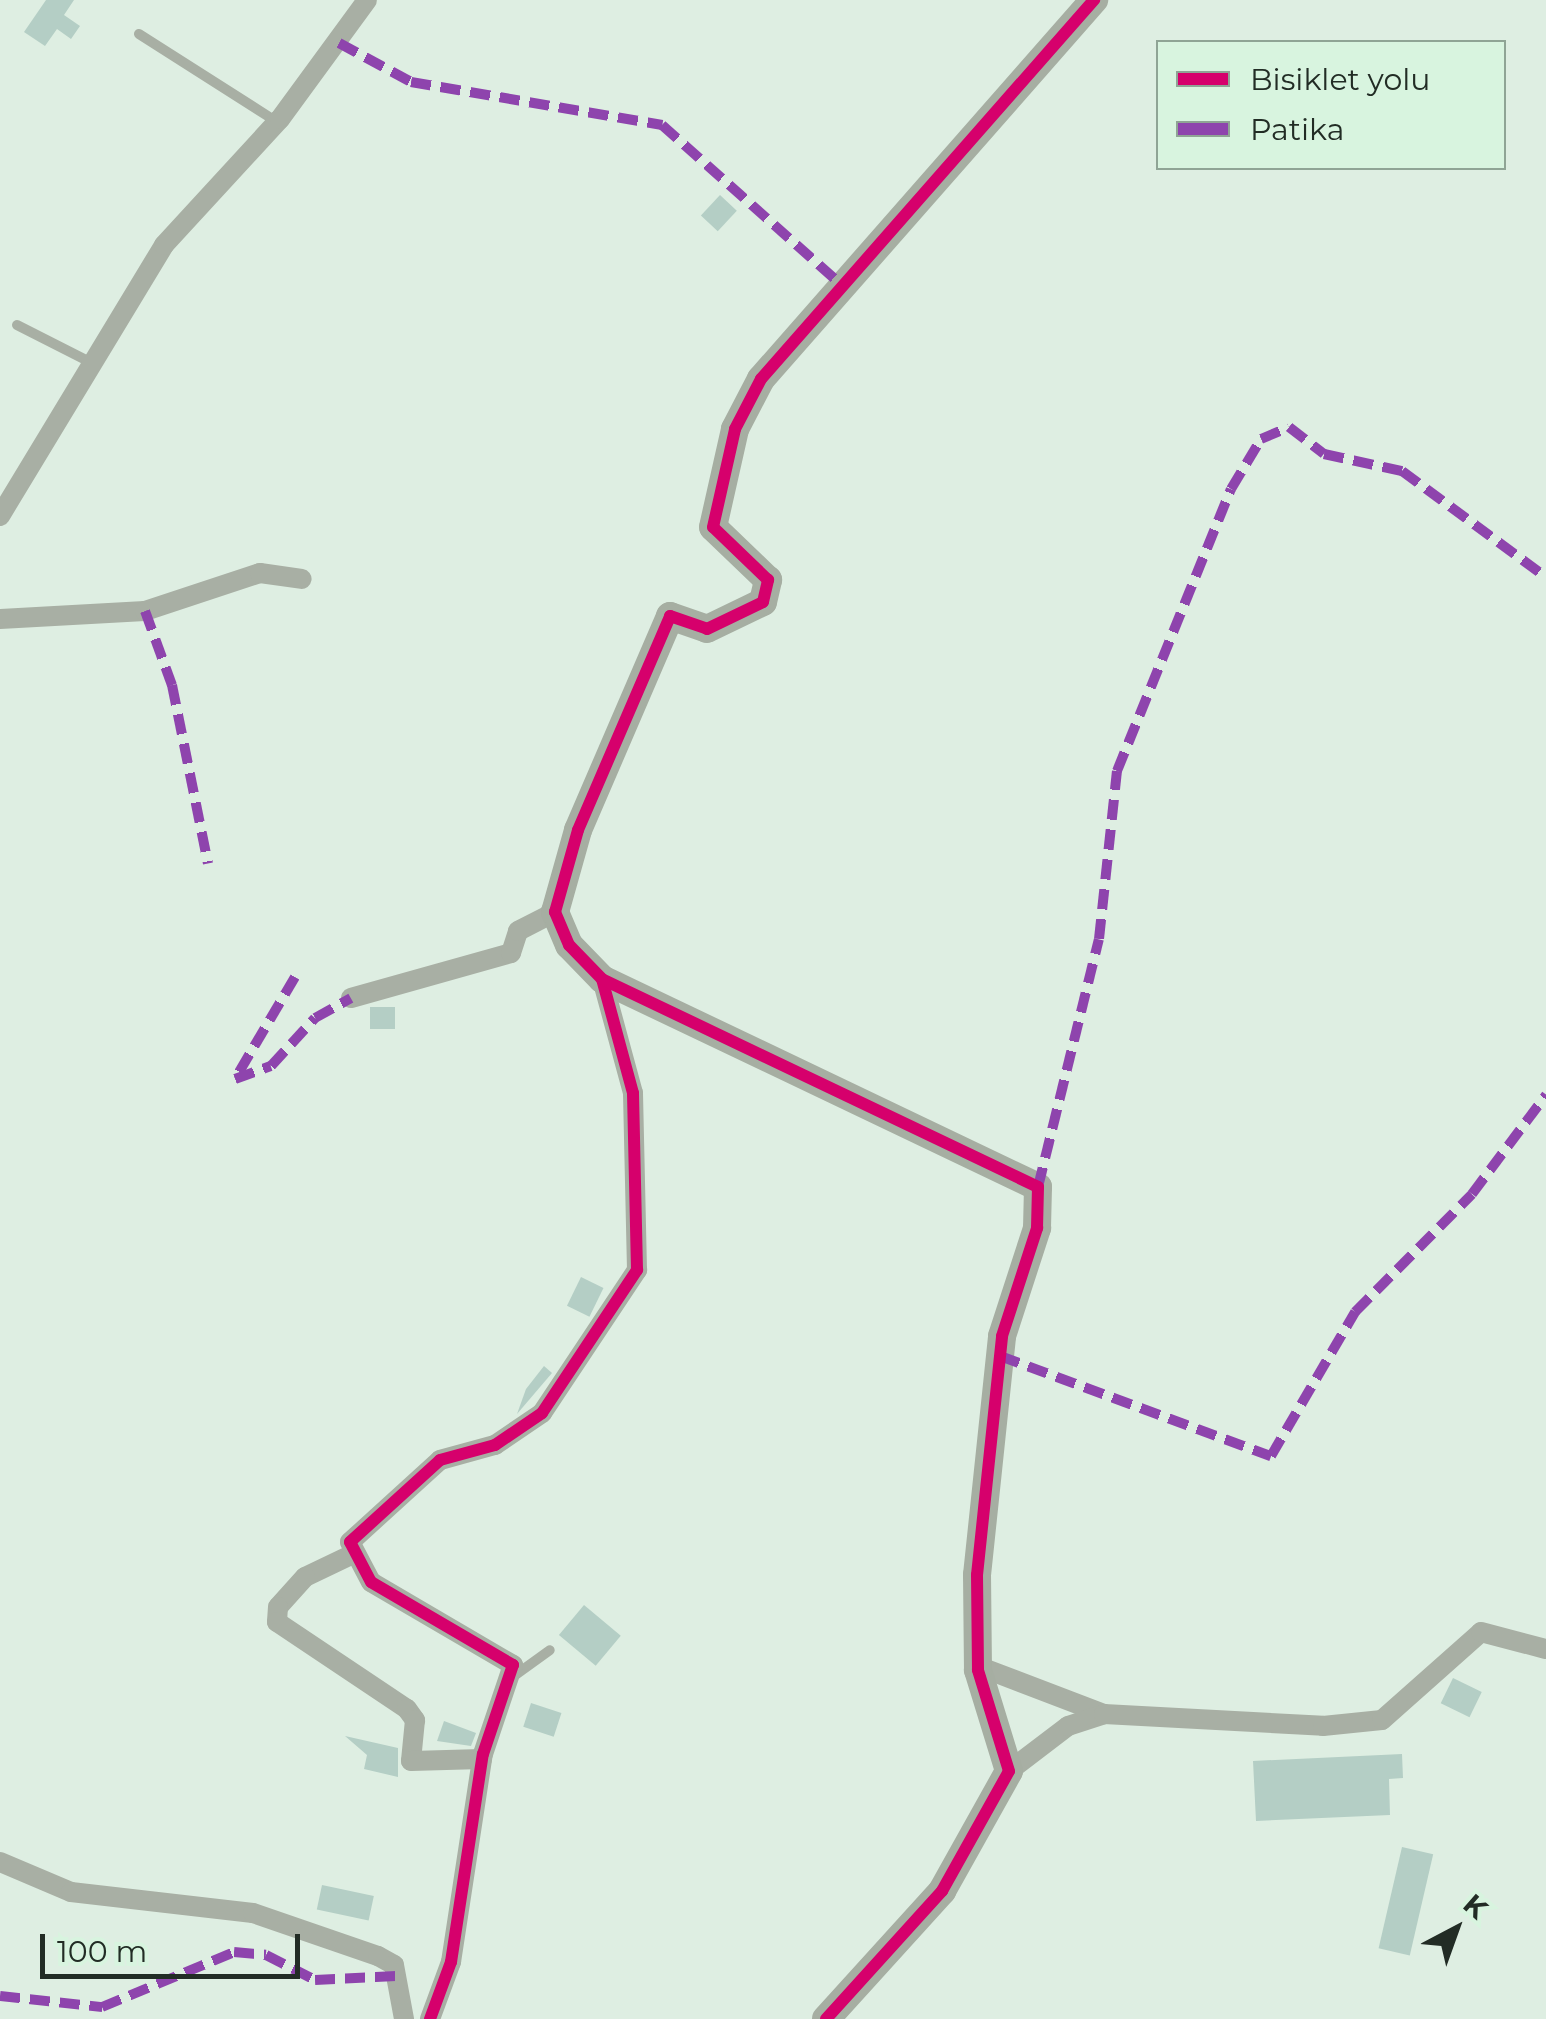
<!DOCTYPE html>
<html>
<head>
<meta charset="utf-8">
<style>
	body { margin:0 }
	#map { position:relative; width:1546px; height:2019px; overflow:hidden; background:#deeee2; font-family:Montserrat,sans-serif }
	div>[style] { position:absolute }
	.building>* { inset:0; background:#b4cec5; transform-origin:0 0 }
	.lane>* { height:10px; margin:-5px; padding:0 5px; transform-origin:5px; border-radius:5px; background:#a8afa4 }
	.street>* { height:20px; margin:-10px; padding:0 10px; transform-origin:10px; border-radius:10px; background:#a8afa4 }
	.secondary>* { height:28px; margin:-14px; padding:0 14px; transform-origin:14px; border-radius:14px; background:#a6aea2 }
	.quiet>* { height:10px; margin-top:-5px; transform-origin:0; background:repeating-linear-gradient(90deg,#8e44ad 0 20px,transparent 0 30px) }
	.cycleway>* { height:12px; margin:-6px; padding:0 6px; transform-origin:6px; border-radius:6px; background:#d6006c }
	span { translate:-50% -50%; white-space:nowrap; text-align:center; line-height:1.15; -webkit-text-stroke:8px #d8f4df; paint-order:stroke }
	.legend { position:absolute; left:1156px; top:40px; width:350px; height:130px; box-sizing:border-box; background:#d8f4df; border:2px solid #8fa495; margin:0; padding:12px 18px; list-style:none; font-size:30px; color:#222c25 }
	.legend li { display:flex; align-items:center; gap:20px; height:50px }
	.legend b { width:50px; border:2px solid #8fa495 }
	.north { position:absolute; left:1406px; top:1879px; width:100px; height:100px; -webkit-text-stroke:8px #d8f4df; paint-order:stroke; rotate:41deg; font-size:28px; font-weight:700; line-height:40px; text-align:center; color:#222c25 }
	.north::after { content:''; display:block; margin:auto; width:35px; height:45px; background:#222c25; clip-path:polygon(50% 0,100% 100%,50% 72%,0 100%) }
	.scale { position:absolute; left:40px; top:1934px; width:260px; height:45px; box-sizing:border-box; border:5px solid #222c25; border-top:0; padding-left:12px; font-size:30px; line-height:35px; white-space:nowrap; color:#222c25; -webkit-text-stroke:8px #d8f4df; paint-order:stroke }
</style>
</head>
<body>
<div id="map">
	<div class="building">
		<i style="clip-path:polygon(46px 0,74px 0,64px 15px,80px 26px,71px 39px,57px 29px,45px 46px,24px 32px)"></i>
		<i style="left:720px;top:195px;width:23px;height:28px;rotate:43deg"></i>
		<i style="left:370px;top:1007px;width:25px;height:22px"></i>
		<i style="left:581px;top:1277px;width:25px;height:32px;rotate:26deg"></i>
		<i style="clip-path:polygon(544px 1366px,552px 1373px,517px 1414px,526px 1389px)"></i>
		<i style="left:584px;top:1605px;width:48px;height:39px;rotate:40deg"></i>
		<i style="left:1453px;top:1678px;width:32px;height:28px;rotate:26deg"></i>
		<i style="left:531px;top:1703px;width:32px;height:25px;rotate:18deg"></i>
		<i style="clip-path:polygon(444px 1721px,476px 1733px,471px 1746px,437px 1741px)"></i>
		<i style="clip-path:polygon(345px 1736px,398px 1748px,398px 1777px,364px 1769px,367px 1755px)"></i>
		<i style="clip-path:polygon(1402px 1754px,1403px 1778px,1389px 1779px,1390px 1815px,1256px 1821px,1253px 1761px)"></i>
		<i style="left:1402px;top:1847px;width:32px;height:104px;rotate:13deg"></i>
		<i style="left:322px;top:1885px;width:53px;height:25px;rotate:12deg"></i>
	</div>
	<div class="lane">
		<i style="left:139px;top:34px;width:164px;rotate:32.5deg"></i>
		<i style="left:17px;top:325px;width:84px;rotate:26.9deg"></i>
		<i style="left:514px;top:1676px;width:44px;rotate:-35.8deg"></i>
	</div>
	<div class="street">
		<i style="left:0;top:516px;width:317px;rotate:-58.8deg"></i>
		<i style="left:164px;top:245px;width:171px;rotate:-47.4deg"></i>
		<i style="left:280px;top:119px;width:147px;rotate:-53.8deg"></i>
		<i style="left:0;top:619px;width:145px;rotate:-3.2deg"></i>
		<i style="left:145px;top:611px;width:121px;rotate:-18.3deg"></i>
		<i style="left:260px;top:573px;width:42px;rotate:8.1deg"></i>
		<i style="left:351px;top:998px;width:166px;rotate:-15.7deg"></i>
		<i style="left:511px;top:953px;width:23px;rotate:-72deg"></i>
		<i style="left:518px;top:931px;width:42px;rotate:-27.2deg"></i>
		<i style="left:351px;top:1555px;width:51px;rotate:154.4deg"></i>
		<i style="left:305px;top:1577px;width:40px;rotate:132deg"></i>
		<i style="left:278px;top:1607px;width:15px;rotate:94deg"></i>
		<i style="left:277px;top:1622px;width:156px;rotate:33.8deg"></i>
		<i style="left:407px;top:1709px;width:14px;rotate:54deg"></i>
		<i style="left:415px;top:1720px;width:41px;rotate:95.6deg"></i>
		<i style="left:411px;top:1761px;width:71px;rotate:-1.6deg"></i>
		<i style="left:978px;top:1666px;width:135px;rotate:20.9deg"></i>
		<i style="left:1009px;top:1771px;width:74px;rotate:-37.3deg"></i>
		<i style="left:1068px;top:1726px;width:38px;rotate:-18deg"></i>
		<i style="left:1104px;top:1714px;width:219px;rotate:3.1deg"></i>
		<i style="left:1323px;top:1726px;width:59px;rotate:-5.8deg"></i>
		<i style="left:1382px;top:1720px;width:132px;rotate:-41.6deg"></i>
		<i style="left:1481px;top:1632px;width:67px;rotate:14.7deg"></i>
		<i style="left:0;top:1862px;width:77px;rotate:22.9deg"></i>
		<i style="left:71px;top:1892px;width:183px;rotate:6.6deg"></i>
		<i style="left:253px;top:1913px;width:132px;rotate:19deg"></i>
		<i style="left:378px;top:1956px;width:18px;rotate:29deg"></i>
		<i style="left:394px;top:1965px;width:55px;rotate:79.5deg"></i>
		<i style="left:430px;top:2019px;width:61px;rotate:-69.8deg"></i>
		<i style="left:451px;top:1962px;width:210px;rotate:-81.3deg"></i>
		<i style="left:483px;top:1754px;width:94px;rotate:-71.4deg"></i>
		<i style="left:513px;top:1665px;width:164px;rotate:-149.7deg"></i>
		<i style="left:371px;top:1582px;width:45px;rotate:-117.7deg"></i>
		<i style="left:350px;top:1542px;width:122px;rotate:-42.3deg"></i>
		<i style="left:440px;top:1460px;width:57px;rotate:-15.3deg"></i>
		<i style="left:495px;top:1445px;width:57px;rotate:-34.2deg"></i>
		<i style="left:542px;top:1413px;width:172px;rotate:-56.4deg"></i>
		<i style="left:637px;top:1270px;width:177px;rotate:-91.3deg"></i>
		<i style="left:633px;top:1093px;width:118px;rotate:-105.2deg"></i>
	</div>
	<div class="secondary">
		<i style="left:826px;top:2019px;width:173px;rotate:-47.8deg"></i>
		<i style="left:942px;top:1891px;width:137px;rotate:-60.8deg"></i>
		<i style="left:1009px;top:1771px;width:106px;rotate:-107.1deg"></i>
		<i style="left:978px;top:1670px;width:95px;rotate:-90.6deg"></i>
		<i style="left:977px;top:1575px;width:240px;rotate:-84deg"></i>
		<i style="left:1002px;top:1336px;width:114px;rotate:-72deg"></i>
		<i style="left:1037px;top:1228px;width:41px;rotate:-88.6deg"></i>
		<i style="left:1038px;top:1187px;width:483px;rotate:-154.5deg"></i>
		<i style="left:602px;top:979px;width:47px;rotate:-134.1deg"></i>
		<i style="left:569px;top:945px;width:36px;rotate:-113deg"></i>
		<i style="left:555px;top:912px;width:85px;rotate:-74.3deg"></i>
		<i style="left:578px;top:830px;width:233px;rotate:-66.7deg"></i>
		<i style="left:670px;top:616px;width:39px;rotate:19deg"></i>
		<i style="left:707px;top:629px;width:62px;rotate:-25.7deg"></i>
		<i style="left:763px;top:602px;width:23px;rotate:-77deg"></i>
		<i style="left:768px;top:580px;width:76px;rotate:-136.1deg"></i>
		<i style="left:713px;top:527px;width:100px;rotate:-77.3deg"></i>
		<i style="left:735px;top:429px;width:56px;rotate:-62.5deg"></i>
		<i style="left:761px;top:379px;width:505px;rotate:-48.7deg"></i>
	</div>
	<div class="quiet">
		<i style="left:339px;top:43px;width:82px;rotate:28.4deg"></i>
		<i style="left:411px;top:82px;width:255px;rotate:9.7deg"></i>
		<i style="left:662px;top:125px;width:245px;rotate:41.7deg"></i>
		<i style="left:145px;top:611px;width:79px;rotate:70deg"></i>
		<i style="left:172px;top:685px;width:182px;rotate:78.6deg"></i>
		<i style="left:295px;top:977px;width:118px;rotate:120.5deg"></i>
		<i style="left:235px;top:1079px;width:38px;rotate:-20deg"></i>
		<i style="left:271px;top:1066px;width:65px;rotate:-47.5deg"></i>
		<i style="left:315px;top:1018px;width:41px;rotate:-29.1deg"></i>
		<i style="left:1038px;top:1187px;width:255px;rotate:-76.2deg"></i>
		<i style="left:1099px;top:939px;width:169px;rotate:-83.9deg"></i>
		<i style="left:1117px;top:771px;width:304px;rotate:-68deg"></i>
		<i style="left:1231px;top:489px;width:58px;rotate:-59deg"></i>
		<i style="left:1261px;top:439px;width:30px;rotate:-23deg"></i>
		<i style="left:1289px;top:427px;width:44px;rotate:37.6deg"></i>
		<i style="left:1324px;top:454px;width:80px;rotate:12.3deg"></i>
		<i style="left:1402px;top:471px;width:179px;rotate:36.4deg"></i>
		<i style="left:1000px;top:1356px;width:289px;rotate:20.3deg"></i>
		<i style="left:1271px;top:1456px;width:167px;rotate:-59.7deg"></i>
		<i style="left:1355px;top:1312px;width:166px;rotate:-45.2deg"></i>
		<i style="left:1472px;top:1194px;width:124px;rotate:-53.2deg"></i>
		<i style="left:0;top:1996px;width:103px;rotate:6.2deg"></i>
		<i style="left:102px;top:2007px;width:143px;rotate:-22.6deg"></i>
		<i style="left:234px;top:1952px;width:32px;rotate:5deg"></i>
		<i style="left:266px;top:1955px;width:55px;rotate:27deg"></i>
		<i style="left:315px;top:1980px;width:81px;rotate:-2.8deg"></i>
	</div>
	<div class="cycleway">
		<i style="left:430px;top:2019px;width:61px;rotate:-69.8deg"></i>
		<i style="left:451px;top:1962px;width:210px;rotate:-81.3deg"></i>
		<i style="left:483px;top:1754px;width:94px;rotate:-71.4deg"></i>
		<i style="left:513px;top:1665px;width:164px;rotate:-149.7deg"></i>
		<i style="left:371px;top:1582px;width:45px;rotate:-117.7deg"></i>
		<i style="left:350px;top:1542px;width:122px;rotate:-42.3deg"></i>
		<i style="left:440px;top:1460px;width:57px;rotate:-15.3deg"></i>
		<i style="left:495px;top:1445px;width:57px;rotate:-34.2deg"></i>
		<i style="left:542px;top:1413px;width:172px;rotate:-56.4deg"></i>
		<i style="left:637px;top:1270px;width:177px;rotate:-91.3deg"></i>
		<i style="left:633px;top:1093px;width:118px;rotate:-105.2deg"></i>
		<i style="left:826px;top:2019px;width:173px;rotate:-47.8deg"></i>
		<i style="left:942px;top:1891px;width:137px;rotate:-60.8deg"></i>
		<i style="left:1009px;top:1771px;width:106px;rotate:-107.1deg"></i>
		<i style="left:978px;top:1670px;width:95px;rotate:-90.6deg"></i>
		<i style="left:977px;top:1575px;width:240px;rotate:-84deg"></i>
		<i style="left:1002px;top:1336px;width:114px;rotate:-72deg"></i>
		<i style="left:1037px;top:1228px;width:41px;rotate:-88.6deg"></i>
		<i style="left:1038px;top:1187px;width:483px;rotate:-154.5deg"></i>
		<i style="left:602px;top:979px;width:47px;rotate:-134.1deg"></i>
		<i style="left:569px;top:945px;width:36px;rotate:-113deg"></i>
		<i style="left:555px;top:912px;width:85px;rotate:-74.3deg"></i>
		<i style="left:578px;top:830px;width:233px;rotate:-66.7deg"></i>
		<i style="left:670px;top:616px;width:39px;rotate:19deg"></i>
		<i style="left:707px;top:629px;width:62px;rotate:-25.7deg"></i>
		<i style="left:763px;top:602px;width:23px;rotate:-77deg"></i>
		<i style="left:768px;top:580px;width:76px;rotate:-136.1deg"></i>
		<i style="left:713px;top:527px;width:100px;rotate:-77.3deg"></i>
		<i style="left:735px;top:429px;width:56px;rotate:-62.5deg"></i>
		<i style="left:761px;top:379px;width:505px;rotate:-48.7deg"></i>
	</div>
	<ul class="legend">
	<li><b style="height:12px;background:#d6006c"></b>Bisiklet yolu</li>
	<li><b style="height:12px;background:#8e44ad"></b>Patika</li>
	</ul>
	<div class="north">K</div>
	<div class="scale">100 m</div>
</div>
</body>
</html>
